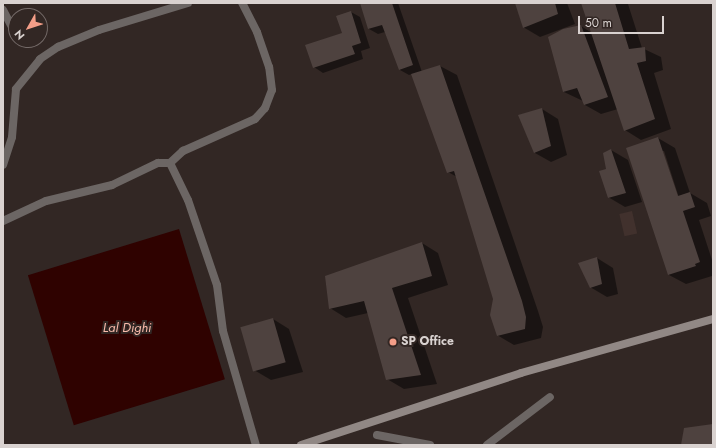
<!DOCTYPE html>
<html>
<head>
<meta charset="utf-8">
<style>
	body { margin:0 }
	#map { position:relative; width:716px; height:448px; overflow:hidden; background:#322724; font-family:Jost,sans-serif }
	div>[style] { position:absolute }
	.built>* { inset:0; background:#41312d; transform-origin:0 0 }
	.water>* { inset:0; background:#2f0200; transform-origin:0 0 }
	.shadow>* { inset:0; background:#0007 }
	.building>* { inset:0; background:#4e423f; transform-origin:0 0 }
	.street>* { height:8px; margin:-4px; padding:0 4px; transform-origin:4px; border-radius:4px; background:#6c6664 }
	.secondary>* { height:8px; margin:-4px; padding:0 4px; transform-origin:4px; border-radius:4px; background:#918885 }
	.dots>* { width:11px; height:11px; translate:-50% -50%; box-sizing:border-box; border:2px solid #322724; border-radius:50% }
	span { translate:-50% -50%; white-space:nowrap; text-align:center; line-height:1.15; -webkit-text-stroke:4px #322724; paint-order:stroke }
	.poi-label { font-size:12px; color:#d9d2d0; font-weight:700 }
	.left { translate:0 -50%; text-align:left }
	.water-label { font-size:13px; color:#f9bbab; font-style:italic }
	.frame { position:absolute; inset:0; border:4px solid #d9d2d0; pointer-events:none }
	.north { position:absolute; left:8px; top:8px; width:40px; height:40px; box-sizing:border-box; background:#322724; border:1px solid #756b69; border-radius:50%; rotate:231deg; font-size:11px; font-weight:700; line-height:16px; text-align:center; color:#d9d2d0 }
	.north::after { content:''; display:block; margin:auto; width:14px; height:18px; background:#f49e88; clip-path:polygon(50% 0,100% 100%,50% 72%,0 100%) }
	.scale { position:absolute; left:578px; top:16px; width:86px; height:18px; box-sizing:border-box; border:2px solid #d9d2d0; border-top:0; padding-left:5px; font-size:12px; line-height:14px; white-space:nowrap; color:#d9d2d0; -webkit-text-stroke:3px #322724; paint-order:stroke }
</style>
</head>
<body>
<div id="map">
	<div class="built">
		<i style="left:632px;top:211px;width:23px;height:13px;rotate:77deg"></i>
	</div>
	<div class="water">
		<i style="left:179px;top:229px;width:157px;height:158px;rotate:73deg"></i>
	</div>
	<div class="shadow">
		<i style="clip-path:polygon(398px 3px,422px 72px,440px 66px,457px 75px,538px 311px,543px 327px,541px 338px,514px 345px,497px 335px,494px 299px,457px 177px,448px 172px,412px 74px,409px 75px,400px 70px,385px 32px,378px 34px,369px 29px,361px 4px)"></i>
		<i style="clip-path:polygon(516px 3px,567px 3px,575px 24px,540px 37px,523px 27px)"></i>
		<i style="clip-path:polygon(582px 3px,628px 4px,642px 48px,661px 57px,663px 70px,654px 73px,671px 129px,641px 140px,625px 130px,618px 109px,601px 114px,585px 105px,583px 101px,564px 92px,549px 37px,581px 26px,592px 33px)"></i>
		<i style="clip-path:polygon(351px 12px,360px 17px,370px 48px,361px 51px,363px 59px,323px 73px,314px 67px,343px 34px)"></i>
		<i style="clip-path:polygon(542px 109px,558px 119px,567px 155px,551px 162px,535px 153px,520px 115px)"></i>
		<i style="clip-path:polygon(evenodd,658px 138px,675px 148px,690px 193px,707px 203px,711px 216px,699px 220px,713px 263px,712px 276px,686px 284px,669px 275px,627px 149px,658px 138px,661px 151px,664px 151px,680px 201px,678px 201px,661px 151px)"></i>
		<i style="clip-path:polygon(611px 150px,628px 160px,642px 202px,625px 207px,608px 197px,608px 170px)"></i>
		<i style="clip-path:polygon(422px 243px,438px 253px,448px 285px,408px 298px,437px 384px,404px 389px,387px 379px,368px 313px,346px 318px,330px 308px)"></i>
		<i style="clip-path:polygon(597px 258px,613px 268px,618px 294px,607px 297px,590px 287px)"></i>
		<i style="clip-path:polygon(273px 319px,289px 329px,303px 372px,271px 380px,254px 370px)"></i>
	</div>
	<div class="building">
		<i style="clip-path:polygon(360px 3px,392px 3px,413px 65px,399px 70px,382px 25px,368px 29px)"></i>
		<i style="clip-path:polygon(515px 3px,555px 3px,558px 14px,523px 28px)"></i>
		<i style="clip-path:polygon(581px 3px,615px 3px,629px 49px,645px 47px,646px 61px,637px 63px,655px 119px,624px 131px)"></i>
		<i style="clip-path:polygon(351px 11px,361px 43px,352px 46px,355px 54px,313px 68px,305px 45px,342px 33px,336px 16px)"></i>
		<i style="clip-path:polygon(581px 25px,608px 97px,584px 105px,577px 88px,563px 92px,548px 37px,563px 29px)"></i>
		<i style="clip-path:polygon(440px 65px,522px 301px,526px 317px,525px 329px,497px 336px,490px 315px,493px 299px,454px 171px,447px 173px,411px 74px)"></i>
		<i style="clip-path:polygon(542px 108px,551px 146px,534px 153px,518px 115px)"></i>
		<i style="clip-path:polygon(658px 137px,678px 196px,690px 192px,695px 207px,683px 211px,700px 262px,695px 264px,696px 266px,668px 275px,626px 148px)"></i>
		<i style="clip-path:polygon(611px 149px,626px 193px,608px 198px,599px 171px,606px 169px,603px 153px)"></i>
		<i style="clip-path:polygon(422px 242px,432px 276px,392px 288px,421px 375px,386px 380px,364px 301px,329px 309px,325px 276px)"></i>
		<i style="clip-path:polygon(597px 257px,602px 284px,590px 288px,578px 263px)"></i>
		<i style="left:273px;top:318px;width:46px;height:34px;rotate:74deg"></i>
		<i style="clip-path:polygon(713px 424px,713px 445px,681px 445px,684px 428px)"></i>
	</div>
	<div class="street">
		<i style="left:3px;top:10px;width:19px;rotate:62deg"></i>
		<i style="left:170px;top:163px;width:18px;rotate:-43deg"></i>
		<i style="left:183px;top:151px;width:79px;rotate:-24deg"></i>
		<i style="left:255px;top:119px;width:15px;rotate:-48deg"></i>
		<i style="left:265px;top:108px;width:19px;rotate:-69deg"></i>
		<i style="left:272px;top:90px;width:23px;rotate:-97deg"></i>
		<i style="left:269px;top:67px;width:37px;rotate:-109deg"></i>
		<i style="left:257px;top:32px;width:33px;rotate:-117deg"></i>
		<i style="left:3px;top:165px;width:29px;rotate:-72deg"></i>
		<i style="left:12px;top:137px;width:48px;rotate:-85.2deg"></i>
		<i style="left:16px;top:89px;width:38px;rotate:-51deg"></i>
		<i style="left:40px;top:59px;width:22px;rotate:-34deg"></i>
		<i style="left:58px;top:47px;width:44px;rotate:-22.5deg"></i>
		<i style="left:99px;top:30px;width:93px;rotate:-16.9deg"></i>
		<i style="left:3px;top:221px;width:47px;rotate:-24.9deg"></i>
		<i style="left:46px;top:201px;width:68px;rotate:-13.6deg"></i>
		<i style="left:112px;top:185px;width:51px;rotate:-25.6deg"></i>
		<i style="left:158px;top:163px;width:12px"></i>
		<i style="left:170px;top:163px;width:41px;rotate:64.1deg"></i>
		<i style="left:188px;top:200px;width:90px;rotate:71.2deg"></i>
		<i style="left:217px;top:285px;width:46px;rotate:82.6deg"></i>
		<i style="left:223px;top:331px;width:119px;rotate:73.9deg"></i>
		<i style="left:377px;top:435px;width:54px;rotate:10.7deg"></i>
		<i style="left:487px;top:445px;width:79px;rotate:-37.3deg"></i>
	</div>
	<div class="secondary">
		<i style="left:301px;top:445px;width:231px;rotate:-18.1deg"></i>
		<i style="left:521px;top:373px;width:199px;rotate:-15.7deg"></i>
	</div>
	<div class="dots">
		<i style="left:393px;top:342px;background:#f49e88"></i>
	</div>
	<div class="poi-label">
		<span class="left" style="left:401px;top:342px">SP Office</span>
	</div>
	<div class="water-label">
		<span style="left:127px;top:328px">Lal Dighi</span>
	</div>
	<div class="frame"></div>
	<div class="north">N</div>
	<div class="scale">50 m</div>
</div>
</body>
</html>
